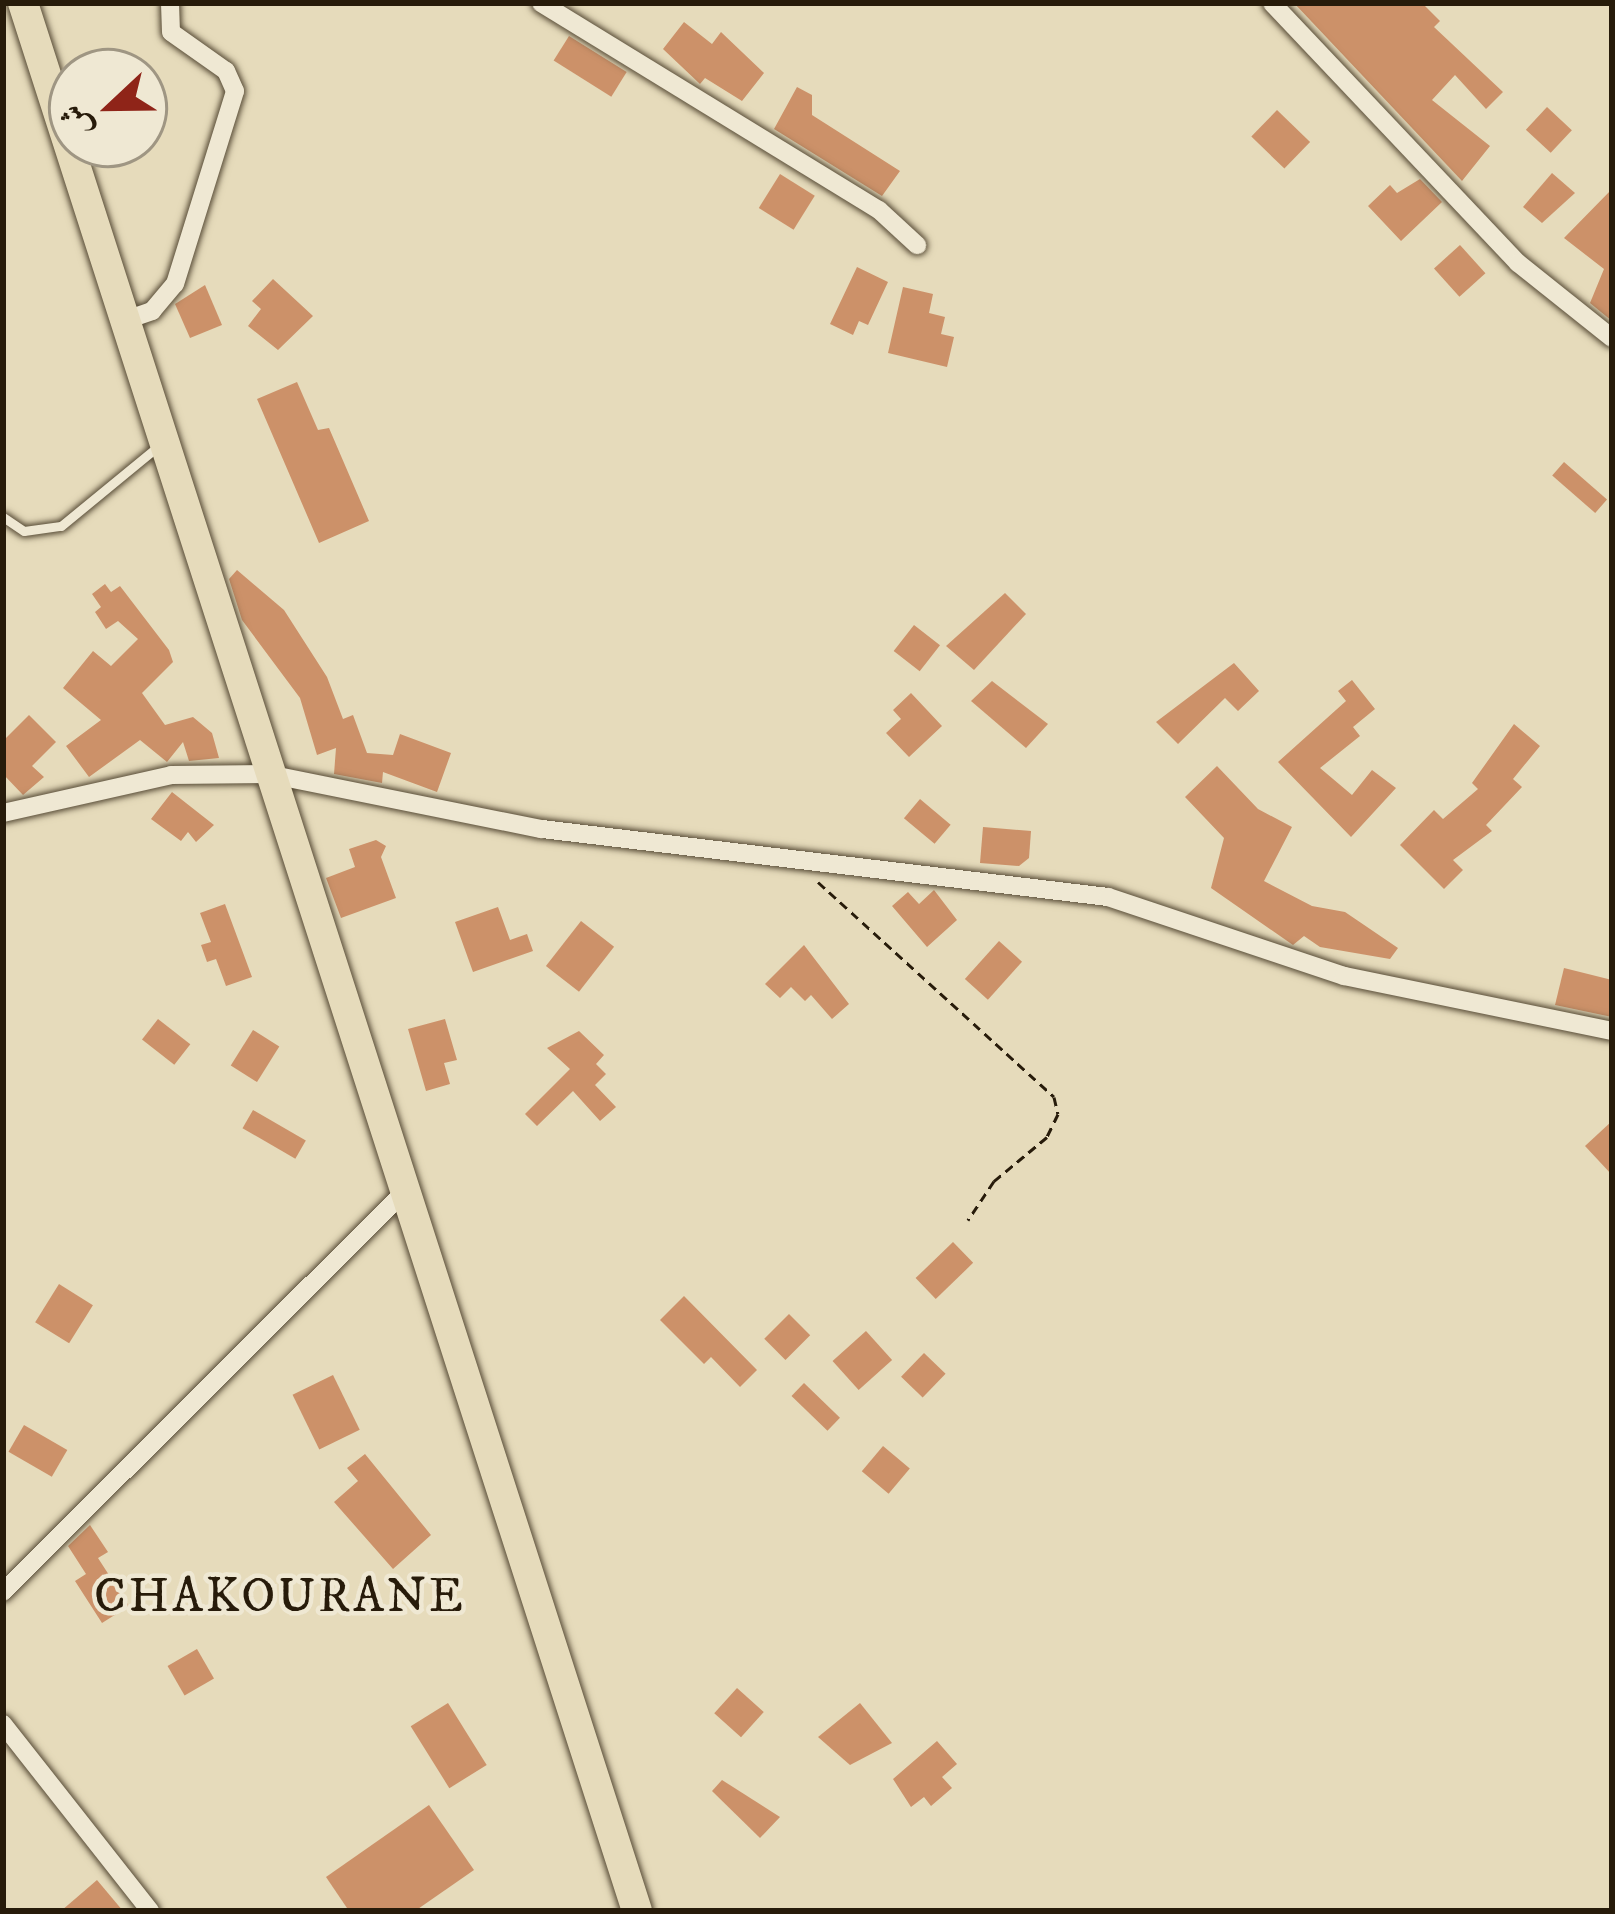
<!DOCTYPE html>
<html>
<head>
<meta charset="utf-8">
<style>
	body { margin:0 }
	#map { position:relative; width:1615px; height:1914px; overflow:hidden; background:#e6dbbb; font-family:"IM FELL DW Pica",Amiri,serif }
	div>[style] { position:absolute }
	.building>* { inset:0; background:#cc9169; transform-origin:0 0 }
	.path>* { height:3px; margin-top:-1.5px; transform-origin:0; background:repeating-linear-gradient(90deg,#271b0a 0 9px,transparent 0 15px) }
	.roads { filter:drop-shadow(0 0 3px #574b36) drop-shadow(0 0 3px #574b36) }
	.lane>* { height:9px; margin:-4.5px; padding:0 4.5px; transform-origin:4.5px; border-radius:4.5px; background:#efe8d3 }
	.street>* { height:18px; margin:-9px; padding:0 9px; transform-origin:9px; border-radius:9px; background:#efe8d3 }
	.primary>* { height:30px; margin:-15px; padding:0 15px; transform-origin:15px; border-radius:15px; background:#e6dbbb }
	span { translate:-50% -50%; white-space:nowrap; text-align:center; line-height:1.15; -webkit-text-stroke:9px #efe8d3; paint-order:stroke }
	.quarter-label { font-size:48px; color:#271b0a; letter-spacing:3px }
	.frame { position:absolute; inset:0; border:6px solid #271b0a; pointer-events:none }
	.north { position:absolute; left:48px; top:48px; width:120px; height:120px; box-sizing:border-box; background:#efe8d3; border:3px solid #9f9683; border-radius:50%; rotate:248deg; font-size:33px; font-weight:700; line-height:48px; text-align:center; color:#271b0a }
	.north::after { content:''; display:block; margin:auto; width:42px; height:54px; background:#8f2418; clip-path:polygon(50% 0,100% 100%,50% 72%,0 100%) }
</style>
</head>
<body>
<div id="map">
	<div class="building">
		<i style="clip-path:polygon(1294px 3px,1422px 3px,1440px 21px,1434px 27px,1503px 92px,1486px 109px,1455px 75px,1432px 100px,1490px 146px,1462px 181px)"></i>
		<i style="clip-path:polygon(684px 22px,712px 44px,721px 32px,764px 73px,742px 101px,705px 78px,700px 84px,663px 49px)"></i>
		<i style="left:569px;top:36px;width:68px;height:29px;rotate:32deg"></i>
		<i style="clip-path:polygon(797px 87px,812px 95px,812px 115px,900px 171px,882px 196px,774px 129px)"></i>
		<i style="left:1547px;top:107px;width:34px;height:31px;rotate:43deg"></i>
		<i style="left:1277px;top:110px;width:46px;height:37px;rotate:44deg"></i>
		<i style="clip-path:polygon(1552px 173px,1575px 193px,1542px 223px,1523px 207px)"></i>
		<i style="left:780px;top:174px;width:41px;height:40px;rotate:32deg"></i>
		<i style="clip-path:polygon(1420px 179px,1442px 202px,1401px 241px,1368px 206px,1390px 185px,1397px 193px)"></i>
		<i style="clip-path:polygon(1612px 189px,1612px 321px,1590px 303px,1604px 269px,1564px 238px)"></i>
		<i style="left:1460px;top:245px;width:38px;height:35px;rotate:48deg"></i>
		<i style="clip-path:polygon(857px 267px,888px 282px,868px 325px,859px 321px,853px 335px,830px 324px)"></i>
		<i style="clip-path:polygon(273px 279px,313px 316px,278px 350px,248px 326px,261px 309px,252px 301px)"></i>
		<i style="clip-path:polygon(205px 285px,222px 325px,190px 338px,175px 304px)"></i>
		<i style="clip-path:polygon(903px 287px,933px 294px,929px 313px,945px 317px,941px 334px,954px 337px,947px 367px,888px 353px)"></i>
		<i style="clip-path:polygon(297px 382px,318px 430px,329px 428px,369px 521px,319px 543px,257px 399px)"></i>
		<i style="left:1564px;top:462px;width:57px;height:18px;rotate:41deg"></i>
		<i style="clip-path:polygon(237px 570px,284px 610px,327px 677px,343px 719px,353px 715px,367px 753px,393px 755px,400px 734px,451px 753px,437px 792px,383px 772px,382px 783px,334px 774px,336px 748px,317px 755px,300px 698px,242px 620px,229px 579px)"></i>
		<i style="clip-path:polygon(105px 584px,111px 592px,120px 586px,169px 650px,173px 662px,142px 693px,165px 725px,193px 717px,212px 733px,219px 758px,189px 761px,183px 742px,167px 762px,140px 740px,89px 777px,66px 746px,101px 720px,63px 688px,93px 651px,111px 666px,138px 639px,118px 621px,106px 629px,95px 612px,101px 607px,92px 594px)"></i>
		<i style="clip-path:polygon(1005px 593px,1026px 614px,974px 670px,946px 646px)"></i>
		<i style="left:914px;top:625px;width:33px;height:33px;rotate:38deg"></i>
		<i style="clip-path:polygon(1234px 663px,1259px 691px,1238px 711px,1225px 698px,1178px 744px,1156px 722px)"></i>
		<i style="clip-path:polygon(1352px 680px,1375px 709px,1353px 727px,1360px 736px,1320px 768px,1352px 795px,1372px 770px,1396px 788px,1351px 837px,1278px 762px,1346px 701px,1338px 691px)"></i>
		<i style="clip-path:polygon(992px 681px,1048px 724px,1026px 748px,971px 701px)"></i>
		<i style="clip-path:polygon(911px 693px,942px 726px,909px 757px,886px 733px,901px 719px,893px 710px)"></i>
		<i style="clip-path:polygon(29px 715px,56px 742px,32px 766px,44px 777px,23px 795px,3px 774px,3px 741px)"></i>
		<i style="clip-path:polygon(1514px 724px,1540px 746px,1513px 779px,1522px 787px,1486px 825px,1492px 831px,1453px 860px,1463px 870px,1444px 889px,1400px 845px,1434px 810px,1443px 819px,1478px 789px,1472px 783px)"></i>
		<i style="clip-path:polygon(1217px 766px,1258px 809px,1292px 827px,1264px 881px,1312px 906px,1345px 912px,1398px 948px,1390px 959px,1320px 947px,1304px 936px,1293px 945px,1211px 888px,1224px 838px,1185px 797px)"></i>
		<i style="clip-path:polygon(172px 792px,214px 825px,196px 842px,188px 832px,181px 841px,151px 819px)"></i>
		<i style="left:920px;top:799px;width:40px;height:25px;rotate:40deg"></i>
		<i style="clip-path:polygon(983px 827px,1031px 831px,1029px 858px,1019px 866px,980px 863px)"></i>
		<i style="clip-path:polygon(376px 840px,386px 846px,381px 857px,396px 898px,341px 918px,326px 878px,355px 867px,349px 849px)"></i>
		<i style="clip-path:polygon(934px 890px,957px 920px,927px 947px,892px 906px,908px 892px,919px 904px)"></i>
		<i style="clip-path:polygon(225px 904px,252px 977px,226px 986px,216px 959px,207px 962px,201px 945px,211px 942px,200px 913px)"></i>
		<i style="clip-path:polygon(498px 907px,510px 940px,527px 934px,533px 951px,473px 972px,455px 922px)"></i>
		<i style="left:581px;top:921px;width:42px;height:57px;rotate:38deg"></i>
		<i style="left:999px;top:941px;width:31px;height:51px;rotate:42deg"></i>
		<i style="clip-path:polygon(804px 945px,849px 1004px,832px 1019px,811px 995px,805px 1001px,791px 987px,780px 998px,765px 984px)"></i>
		<i style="clip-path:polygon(1564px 968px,1612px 980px,1612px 1017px,1555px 1005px)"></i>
		<i style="left:158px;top:1019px;width:41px;height:26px;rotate:38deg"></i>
		<i style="clip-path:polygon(445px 1019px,457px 1060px,444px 1063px,450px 1084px,426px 1091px,408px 1029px)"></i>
		<i style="left:253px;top:1030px;width:31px;height:42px;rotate:32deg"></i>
		<i style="clip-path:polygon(579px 1031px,604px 1055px,596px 1064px,606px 1074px,595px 1085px,616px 1107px,600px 1121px,573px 1091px,537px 1126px,525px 1114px,570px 1069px,547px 1048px)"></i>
		<i style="left:253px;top:1110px;width:61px;height:21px;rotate:30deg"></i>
		<i style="clip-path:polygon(1612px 1121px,1612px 1175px,1585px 1146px)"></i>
		<i style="left:953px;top:1242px;width:29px;height:52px;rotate:46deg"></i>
		<i style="left:59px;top:1284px;width:40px;height:45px;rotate:32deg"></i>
		<i style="clip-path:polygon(684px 1296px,757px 1370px,740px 1387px,711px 1357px,704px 1364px,660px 1320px)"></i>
		<i style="left:789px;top:1314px;width:30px;height:35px;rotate:45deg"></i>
		<i style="left:866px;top:1331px;width:39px;height:45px;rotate:48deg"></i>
		<i style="left:924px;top:1353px;width:30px;height:33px;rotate:44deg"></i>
		<i style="left:333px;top:1375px;width:61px;height:45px;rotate:64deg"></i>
		<i style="left:804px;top:1383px;width:50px;height:18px;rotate:44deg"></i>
		<i style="left:24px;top:1425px;width:50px;height:31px;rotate:30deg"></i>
		<i style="left:883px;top:1446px;width:35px;height:33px;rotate:40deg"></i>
		<i style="clip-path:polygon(365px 1454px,431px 1535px,393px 1569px,334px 1502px,358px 1481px,347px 1468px)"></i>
		<i style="clip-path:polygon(90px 1525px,108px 1552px,98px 1558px,129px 1606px,102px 1623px,75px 1581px,86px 1574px,68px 1546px)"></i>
		<i style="left:197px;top:1649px;width:34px;height:34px;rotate:60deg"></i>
		<i style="left:737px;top:1688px;width:36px;height:34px;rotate:42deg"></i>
		<i style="left:448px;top:1703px;width:73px;height:44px;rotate:58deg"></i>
		<i style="clip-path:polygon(860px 1703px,892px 1743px,850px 1765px,818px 1737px)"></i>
		<i style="clip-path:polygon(937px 1741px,957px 1764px,942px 1777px,952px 1788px,931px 1806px,924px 1797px,911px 1807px,893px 1779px)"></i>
		<i style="clip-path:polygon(722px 1780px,780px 1817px,760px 1838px,712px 1791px)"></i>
		<i style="clip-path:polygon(429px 1805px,474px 1870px,415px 1911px,349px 1911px,326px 1877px)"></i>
		<i style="clip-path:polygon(97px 1880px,123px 1911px,61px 1911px)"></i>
	</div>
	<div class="path">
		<i style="left:818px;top:882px;width:319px;rotate:42.3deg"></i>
		<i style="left:1054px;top:1097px;width:17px;rotate:77deg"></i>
		<i style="left:1058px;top:1114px;width:25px;rotate:116deg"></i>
		<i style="left:1047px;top:1137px;width:69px;rotate:140.3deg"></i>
		<i style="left:994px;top:1181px;width:47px;rotate:123.7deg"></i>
	</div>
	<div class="roads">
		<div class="lane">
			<i style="left:3px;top:517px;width:25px;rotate:34deg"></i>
			<i style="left:24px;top:531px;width:37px;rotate:-8deg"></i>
			<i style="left:61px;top:526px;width:129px;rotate:-39.4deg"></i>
		</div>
		<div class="street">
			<i style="left:541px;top:3px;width:396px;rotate:31.5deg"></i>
			<i style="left:879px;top:210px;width:52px;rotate:42.6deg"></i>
			<i style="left:1272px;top:3px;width:358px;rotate:46.6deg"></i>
			<i style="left:1518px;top:263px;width:120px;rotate:38.6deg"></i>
			<i style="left:126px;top:320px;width:28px;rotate:-19deg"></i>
			<i style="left:152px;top:311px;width:35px;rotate:-50deg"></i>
			<i style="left:175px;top:284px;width:202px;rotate:-72.7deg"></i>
			<i style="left:235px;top:91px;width:22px;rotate:-114deg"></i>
			<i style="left:226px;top:71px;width:67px;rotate:-144.7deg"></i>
			<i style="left:171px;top:32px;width:29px;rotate:-92deg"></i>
			<i style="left:3px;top:813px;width:172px;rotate:-12.7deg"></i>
			<i style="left:171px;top:775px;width:97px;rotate:-0.6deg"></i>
			<i style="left:268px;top:774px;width:279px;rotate:11.4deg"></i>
			<i style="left:542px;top:829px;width:570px;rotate:6.85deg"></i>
			<i style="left:1108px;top:897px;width:249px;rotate:18.5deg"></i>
			<i style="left:1344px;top:976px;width:274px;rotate:11.6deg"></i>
			<i style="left:3px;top:1592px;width:569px;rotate:-44.93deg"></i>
			<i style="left:3px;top:1724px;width:238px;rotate:51.8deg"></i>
		</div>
		<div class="primary">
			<i style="left:23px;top:3px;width:2004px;rotate:72.16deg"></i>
		</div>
	</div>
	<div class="quarter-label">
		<span style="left:280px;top:1598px">CHAKOURANE</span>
	</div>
	<div class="frame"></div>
	<div class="north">ش</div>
</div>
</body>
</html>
